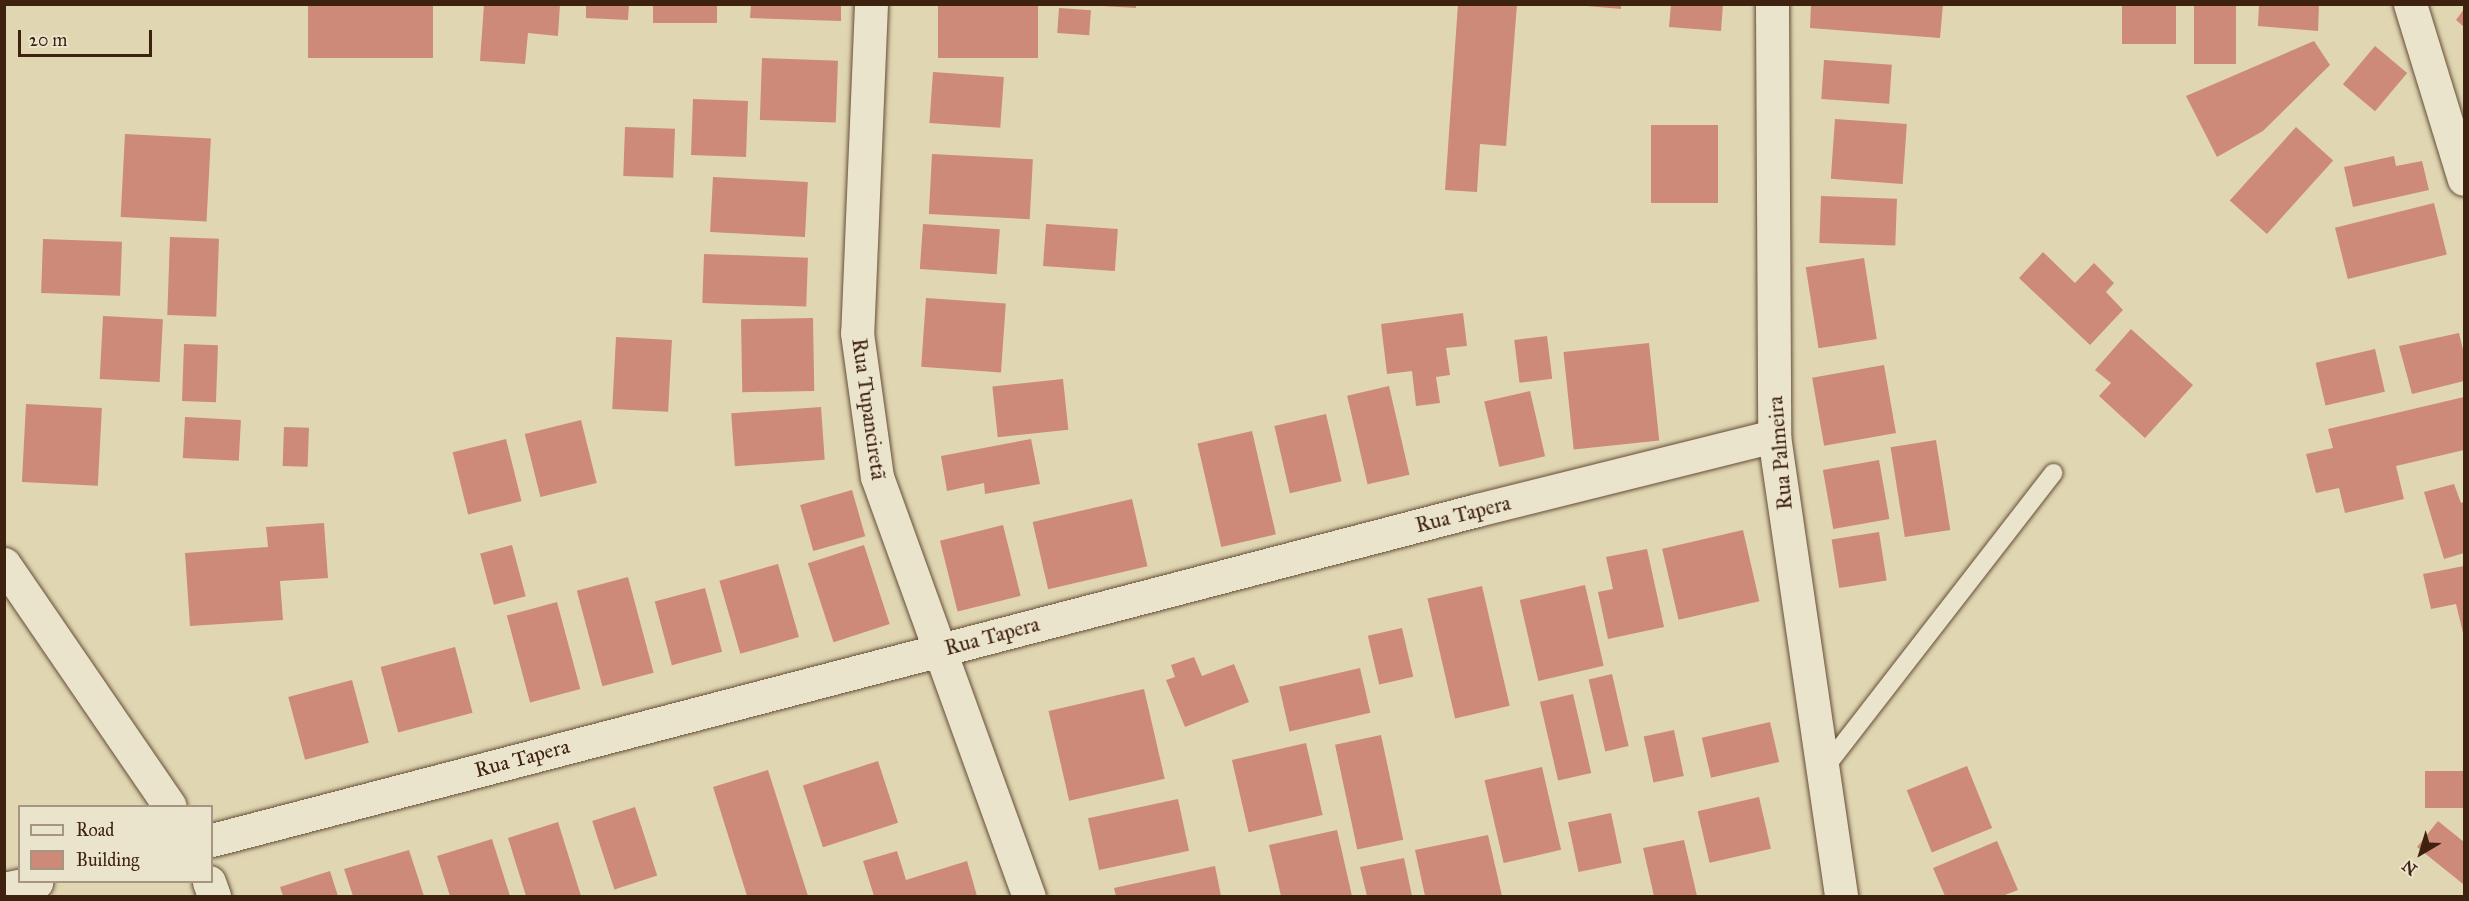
<!DOCTYPE html>
<html>
<head>
<meta charset="utf-8">
<style>
	body { margin:0 }
	#map { position:relative; width:2469px; height:901px; overflow:hidden; background:#e0d6b2; font-family:"IM FELL Great Primer",serif }
	div>[style] { position:absolute }
	.building>* { inset:0; background:#cd8a79; transform-origin:0 0 }
	.roads { filter:drop-shadow(0 0 2px #664e37) drop-shadow(0 0 2px #664e37) }
	.lane>* { height:18px; margin:-9px; padding:0 9px; transform-origin:9px; border-radius:9px; background:#ebe4cd }
	.street>* { height:33px; margin:-16.5px; padding:0 16.5px; transform-origin:16.5px; border-radius:16.5px; background:#ebe4cd }
	span { translate:-50% -50%; white-space:nowrap; text-align:center; line-height:1.15; -webkit-text-stroke:4.5px #ebe4cd; paint-order:stroke }
	.street-label { font-size:21px; color:#3e210e }
	.frame { position:absolute; inset:0; border:6px solid #3e210e; pointer-events:none }
	.legend { position:absolute; left:18px; top:805px; width:195px; height:78px; box-sizing:border-box; background:#ebe4cd; border:2px solid #a69681; margin:0; padding:8px 10px; list-style:none; font-size:18px; color:#3e210e }
	.legend li { display:flex; align-items:center; gap:12px; height:30px }
	.legend b { width:30px; border:2px solid #a69681 }
	.north { position:absolute; left:2391px; top:823px; width:60px; height:60px; -webkit-text-stroke:4px #ebe4cd; paint-order:stroke; rotate:218deg; font-size:16px; font-weight:700; line-height:24px; text-align:center; color:#3e210e }
	.north::after { content:''; display:block; margin:auto; width:21px; height:27px; background:#3e210e; clip-path:polygon(50% 0,100% 100%,50% 72%,0 100%) }
	.scale { position:absolute; left:18px; top:30px; width:134px; height:27px; box-sizing:border-box; border:3px solid #3e210e; border-top:0; padding-left:8px; font-size:18px; line-height:21px; white-space:nowrap; color:#3e210e; -webkit-text-stroke:4px #ebe4cd; paint-order:stroke }
</style>
</head>
<body>
<div id="map">
	<div class="building">
		<i style="left:308px;top:4px;width:125px;height:54px"></i>
		<i style="clip-path:polygon(484px 4px,560px 4px,558px 36px,528px 33px,525px 64px,480px 61px)"></i>
		<i style="clip-path:polygon(586px 4px,629px 4px,628px 20px,586px 18px)"></i>
		<i style="left:653px;top:4px;width:64px;height:19px"></i>
		<i style="clip-path:polygon(751px 4px,841px 4px,841px 21px,750px 18px)"></i>
		<i style="left:938px;top:4px;width:100px;height:54px"></i>
		<i style="clip-path:polygon(1103px 4px,1136px 4px,1136px 8px,1103px 6px)"></i>
		<i style="clip-path:polygon(1458px 4px,1517px 4px,1506px 146px,1480px 144px,1477px 192px,1445px 190px)"></i>
		<i style="clip-path:polygon(1587px 4px,1621px 4px,1621px 9px,1587px 6px)"></i>
		<i style="clip-path:polygon(1671px 4px,1723px 4px,1721px 31px,1669px 27px)"></i>
		<i style="clip-path:polygon(1811px 4px,1943px 4px,1940px 38px,1810px 28px)"></i>
		<i style="left:2122px;top:4px;width:54px;height:40px"></i>
		<i style="left:2194px;top:4px;width:42px;height:60px"></i>
		<i style="clip-path:polygon(2259px 4px,2319px 4px,2318px 31px,2258px 26px)"></i>
		<i style="left:1059px;top:8px;width:32px;height:25px;rotate:4deg"></i>
		<i style="clip-path:polygon(2464px 9px,2464px 27px,2456px 20px)"></i>
		<i style="clip-path:polygon(2314px 41px,2330px 65px,2263px 131px,2217px 157px,2186px 96px)"></i>
		<i style="left:2375px;top:46px;width:42px;height:50px;rotate:40deg"></i>
		<i style="left:762px;top:58px;width:76px;height:62px;rotate:2deg"></i>
		<i style="left:1824px;top:60px;width:68px;height:39px;rotate:4deg"></i>
		<i style="left:933px;top:72px;width:71px;height:51px;rotate:4deg"></i>
		<i style="left:693px;top:99px;width:55px;height:56px;rotate:2deg"></i>
		<i style="left:1835px;top:119px;width:72px;height:60px;rotate:4deg"></i>
		<i style="left:1651px;top:125px;width:67px;height:78px"></i>
		<i style="left:625px;top:127px;width:50px;height:49px;rotate:2deg"></i>
		<i style="left:2296px;top:127px;width:50px;height:99px;rotate:42deg"></i>
		<i style="left:125px;top:134px;width:86px;height:83px;rotate:3deg"></i>
		<i style="left:932px;top:154px;width:101px;height:60px;rotate:3deg"></i>
		<i style="clip-path:polygon(2394px 156px,2396px 166px,2422px 161px,2429px 190px,2353px 207px,2344px 167px)"></i>
		<i style="left:713px;top:177px;width:95px;height:55px;rotate:3deg"></i>
		<i style="left:1821px;top:196px;width:76px;height:47px;rotate:2deg"></i>
		<i style="left:2434px;top:203px;width:53px;height:102px;rotate:76deg"></i>
		<i style="left:923px;top:224px;width:77px;height:45px;rotate:4deg"></i>
		<i style="left:1046px;top:224px;width:72px;height:42px;rotate:4deg"></i>
		<i style="left:170px;top:237px;width:49px;height:78px;rotate:2deg"></i>
		<i style="left:43px;top:239px;width:79px;height:54px;rotate:2deg"></i>
		<i style="clip-path:polygon(2043px 252px,2075px 283px,2094px 263px,2114px 283px,2106px 292px,2123px 310px,2090px 345px,2019px 278px)"></i>
		<i style="left:704px;top:254px;width:104px;height:49px;rotate:2deg"></i>
		<i style="left:1864px;top:258px;width:82px;height:59px;rotate:81deg"></i>
		<i style="left:926px;top:298px;width:80px;height:69px;rotate:4deg"></i>
		<i style="clip-path:polygon(1463px 313px,1467px 346px,1446px 348px,1450px 375px,1436px 377px,1440px 403px,1416px 406px,1412px 371px,1387px 374px,1381px 324px)"></i>
		<i style="left:103px;top:316px;width:60px;height:63px;rotate:3deg"></i>
		<i style="left:813px;top:318px;width:73px;height:72px;rotate:89deg"></i>
		<i style="clip-path:polygon(2131px 329px,2193px 385px,2145px 438px,2099px 396px,2111px 383px,2095px 370px)"></i>
		<i style="clip-path:polygon(2459px 333px,2464px 354px,2464px 381px,2412px 394px,2399px 346px)"></i>
		<i style="left:1547px;top:336px;width:43px;height:33px;rotate:83deg"></i>
		<i style="left:616px;top:337px;width:56px;height:72px;rotate:3deg"></i>
		<i style="left:1649px;top:343px;width:98px;height:86px;rotate:84deg"></i>
		<i style="left:184px;top:344px;width:34px;height:57px;rotate:2deg"></i>
		<i style="left:2375px;top:349px;width:44px;height:61px;rotate:77deg"></i>
		<i style="left:1884px;top:365px;width:69px;height:73px;rotate:80deg"></i>
		<i style="left:1063px;top:379px;width:51px;height:71px;rotate:84deg"></i>
		<i style="left:1389px;top:386px;width:91px;height:43px;rotate:77deg"></i>
		<i style="left:1530px;top:391px;width:67px;height:47px;rotate:77deg"></i>
		<i style="clip-path:polygon(2464px 397px,2464px 450px,2396px 466px,2404px 499px,2345px 513px,2339px 488px,2316px 493px,2306px 454px,2333px 448px,2328px 429px)"></i>
		<i style="left:26px;top:404px;width:76px;height:78px;rotate:3deg"></i>
		<i style="left:821px;top:407px;width:53px;height:90px;rotate:86deg"></i>
		<i style="left:1326px;top:414px;width:69px;height:53px;rotate:77deg"></i>
		<i style="left:185px;top:417px;width:56px;height:41px;rotate:3deg"></i>
		<i style="left:581px;top:420px;width:65px;height:58px;rotate:76deg"></i>
		<i style="left:284px;top:427px;width:25px;height:39px;rotate:2deg"></i>
		<i style="left:1252px;top:431px;width:106px;height:56px;rotate:77deg"></i>
		<i style="left:506px;top:439px;width:64px;height:55px;rotate:76deg"></i>
		<i style="clip-path:polygon(1031px 439px,1040px 484px,985px 494px,984px 483px,947px 491px,941px 456px)"></i>
		<i style="left:1936px;top:440px;width:91px;height:46px;rotate:81deg"></i>
		<i style="left:1879px;top:460px;width:60px;height:57px;rotate:80deg"></i>
		<i style="clip-path:polygon(2454px 484px,2461px 503px,2464px 502px,2464px 553px,2444px 559px,2424px 492px)"></i>
		<i style="left:852px;top:490px;width:48px;height:54px;rotate:74deg"></i>
		<i style="left:1132px;top:499px;width:69px;height:102px;rotate:77deg"></i>
		<i style="clip-path:polygon(324px 523px,328px 578px,280px 581px,283px 620px,190px 626px,185px 553px,268px 547px,266px 527px)"></i>
		<i style="left:1003px;top:525px;width:73px;height:65px;rotate:76deg"></i>
		<i style="left:1743px;top:530px;width:73px;height:83px;rotate:77deg"></i>
		<i style="left:1879px;top:532px;width:49px;height:48px;rotate:81deg"></i>
		<i style="left:512px;top:545px;width:53px;height:33px;rotate:75deg"></i>
		<i style="left:864px;top:545px;width:83px;height:59px;rotate:72deg"></i>
		<i style="clip-path:polygon(1647px 549px,1664px 627px,1608px 639px,1598px 592px,1613px 589px,1606px 557px)"></i>
		<i style="left:778px;top:564px;width:76px;height:61px;rotate:74deg"></i>
		<i style="clip-path:polygon(2464px 566px,2464px 637px,2456px 604px,2431px 609px,2423px 574px)"></i>
		<i style="left:628px;top:577px;width:99px;height:53px;rotate:75deg"></i>
		<i style="left:1585px;top:585px;width:83px;height:67px;rotate:77deg"></i>
		<i style="left:1482px;top:586px;width:123px;height:56px;rotate:77deg"></i>
		<i style="left:705px;top:588px;width:66px;height:52px;rotate:75deg"></i>
		<i style="left:557px;top:602px;width:90px;height:52px;rotate:75deg"></i>
		<i style="left:1402px;top:628px;width:50px;height:35px;rotate:77deg"></i>
		<i style="left:455px;top:647px;width:68px;height:77px;rotate:75deg"></i>
		<i style="clip-path:polygon(1194px 657px,1202px 676px,1234px 664px,1249px 702px,1185px 727px,1166px 680px,1175px 677px,1171px 665px)"></i>
		<i style="left:1360px;top:668px;width:46px;height:83px;rotate:77deg"></i>
		<i style="left:1612px;top:674px;width:74px;height:24px;rotate:77deg"></i>
		<i style="left:352px;top:680px;width:65px;height:66px;rotate:75deg"></i>
		<i style="left:1144px;top:689px;width:92px;height:98px;rotate:77deg"></i>
		<i style="left:1573px;top:694px;width:81px;height:34px;rotate:77deg"></i>
		<i style="left:1770px;top:722px;width:41px;height:70px;rotate:77deg"></i>
		<i style="left:1674px;top:730px;width:47px;height:31px;rotate:78deg"></i>
		<i style="left:1381px;top:735px;width:107px;height:47px;rotate:78deg"></i>
		<i style="left:1306px;top:743px;width:74px;height:76px;rotate:77deg"></i>
		<i style="left:878px;top:761px;width:65px;height:79px;rotate:72deg"></i>
		<i style="left:1967px;top:766px;width:67px;height:65px;rotate:68deg"></i>
		<i style="left:1542px;top:767px;width:85px;height:59px;rotate:77deg"></i>
		<i style="clip-path:polygon(768px 770px,808px 896px,747px 896px,713px 787px)"></i>
		<i style="left:2464px;top:771px;width:37px;height:39px;rotate:90deg"></i>
		<i style="left:1759px;top:797px;width:53px;height:63px;rotate:77deg"></i>
		<i style="left:1178px;top:799px;width:53px;height:92px;rotate:78deg"></i>
		<i style="left:635px;top:807px;width:72px;height:45px;rotate:72deg"></i>
		<i style="left:1611px;top:813px;width:51px;height:44px;rotate:78deg"></i>
		<i style="clip-path:polygon(2438px 821px,2464px 842px,2463px 884px,2417px 847px)"></i>
		<i style="clip-path:polygon(558px 822px,581px 896px,526px 896px,508px 838px)"></i>
		<i style="clip-path:polygon(1337px 830px,1352px 896px,1281px 896px,1269px 845px)"></i>
		<i style="clip-path:polygon(1488px 835px,1502px 896px,1425px 896px,1415px 850px)"></i>
		<i style="clip-path:polygon(492px 839px,510px 896px,450px 896px,437px 856px)"></i>
		<i style="clip-path:polygon(1684px 840px,1697px 896px,1654px 896px,1643px 848px)"></i>
		<i style="clip-path:polygon(1997px 841px,2018px 890px,2002px 896px,1945px 896px,1933px 868px)"></i>
		<i style="clip-path:polygon(409px 850px,424px 896px,353px 896px,344px 869px)"></i>
		<i style="clip-path:polygon(897px 851px,906px 880px,967px 861px,977px 896px,874px 896px,863px 861px)"></i>
		<i style="clip-path:polygon(1404px 858px,1412px 896px,1367px 896px,1360px 867px)"></i>
		<i style="clip-path:polygon(1215px 866px,1221px 896px,1116px 896px,1114px 888px)"></i>
		<i style="clip-path:polygon(330px 871px,338px 896px,283px 896px,280px 887px)"></i>
	</div>
	<div class="roads">
		<div class="lane">
			<i style="left:1823px;top:770px;width:376px;rotate:-52.2deg"></i>
		</div>
		<div class="street">
			<i style="left:871px;top:4px;width:329px;rotate:92.4deg"></i>
			<i style="left:857px;top:333px;width:145px;rotate:82.1deg"></i>
			<i style="left:877px;top:477px;width:446px;rotate:70.1deg"></i>
			<i style="left:1772px;top:4px;width:432px;rotate:89.7deg"></i>
			<i style="left:1774px;top:436px;width:465px;rotate:81.7deg"></i>
			<i style="left:2410px;top:4px;width:183px;rotate:72.9deg"></i>
			<i style="left:4px;top:564px;width:293px;rotate:55.6deg"></i>
			<i style="left:212px;top:840px;width:1307px;rotate:-14.62deg"></i>
			<i style="left:1477px;top:510px;width:306px;rotate:-14deg"></i>
			<i style="left:209px;top:882px;width:15px;rotate:70deg"></i>
			<i style="left:4px;top:889px;width:33px;rotate:-12deg"></i>
		</div>
	</div>
	<div class="street-label">
		<span style="left:869px;top:409px;rotate:82deg">Rua Tupanciretã</span>
		<span style="left:1780px;top:453px;rotate:-95deg">Rua Palmeira</span>
		<span style="left:1463px;top:514px;rotate:-14deg">Rua Tapera</span>
		<span style="left:992px;top:636px;rotate:-15deg">Rua Tapera</span>
		<span style="left:522px;top:758px;rotate:-15deg">Rua Tapera</span>
	</div>
	<div class="frame"></div>
	<ul class="legend">
	<li><b style="height:8px;background:#ebe4cd"></b>Road</li>
	<li><b style="height:16px;background:#cd8a79"></b>Building</li>
	</ul>
	<div class="north">N</div>
	<div class="scale">20 m</div>
</div>
</body>
</html>
